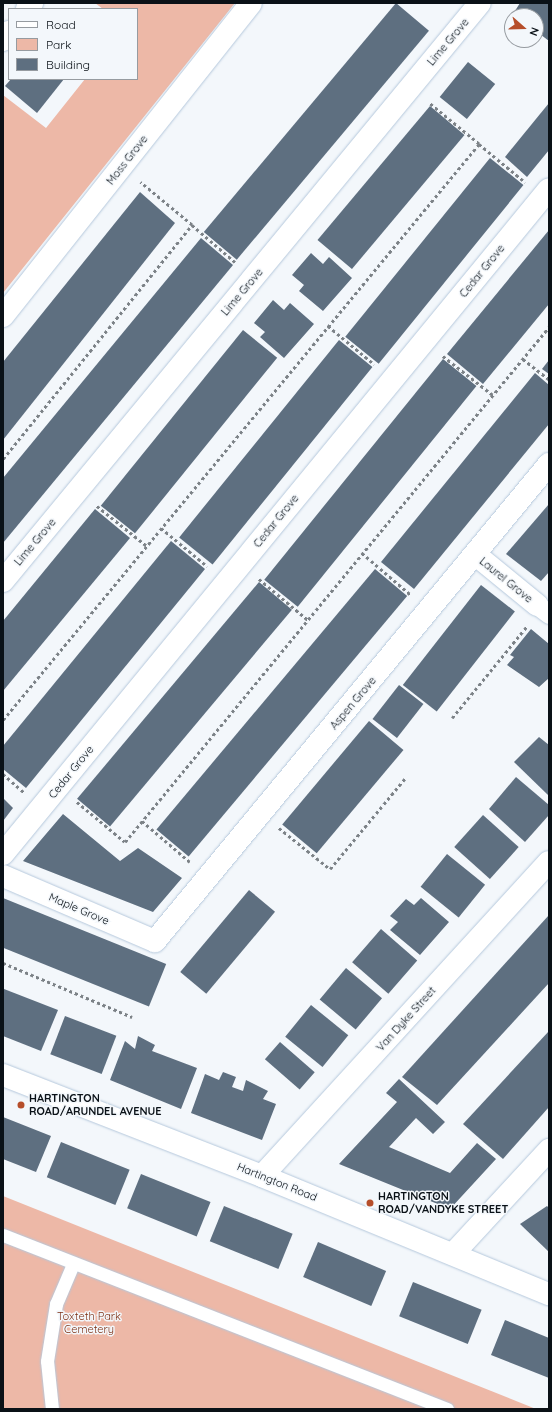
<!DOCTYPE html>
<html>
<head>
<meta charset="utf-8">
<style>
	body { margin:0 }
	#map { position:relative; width:552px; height:1412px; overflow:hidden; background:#f3f7fb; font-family:Quicksand,sans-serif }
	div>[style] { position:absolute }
	.green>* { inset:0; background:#edb8a7 }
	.building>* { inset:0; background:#5e6f80; transform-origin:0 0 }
	.path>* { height:2.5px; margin-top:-1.25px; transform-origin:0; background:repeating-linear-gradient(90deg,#7c8287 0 3px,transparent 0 6px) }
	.roads { filter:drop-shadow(0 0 1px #b5c8dc) drop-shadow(0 0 1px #b5c8dc) }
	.service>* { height:13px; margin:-6.5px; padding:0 6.5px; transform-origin:6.5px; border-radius:6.5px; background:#fff }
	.pedestrian>* { height:19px; margin:-9.5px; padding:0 9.5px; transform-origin:9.5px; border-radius:9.5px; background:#fff }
	.minor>* { height:22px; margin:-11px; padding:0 11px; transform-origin:11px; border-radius:11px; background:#fff }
	.dots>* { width:11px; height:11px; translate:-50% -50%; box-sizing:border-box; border:2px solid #f3f7fb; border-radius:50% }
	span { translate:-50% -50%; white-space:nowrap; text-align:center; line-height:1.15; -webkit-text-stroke:3px #f3f7fb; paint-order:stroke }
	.street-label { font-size:11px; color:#0a1117 }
	.poi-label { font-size:11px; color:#0a1117; font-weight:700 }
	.left { translate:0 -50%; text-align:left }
	.park-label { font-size:11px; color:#7f3115 }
	.frame { position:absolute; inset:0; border:4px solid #0a1117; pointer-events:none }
	.legend { position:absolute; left:8px; top:8px; width:130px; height:72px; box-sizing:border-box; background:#f3f7fb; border:1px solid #969ba0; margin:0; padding:5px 7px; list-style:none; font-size:12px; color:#0a1117 }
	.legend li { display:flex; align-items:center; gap:8px; height:20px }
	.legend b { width:20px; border:1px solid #969ba0 }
	.north { position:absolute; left:504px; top:8px; width:40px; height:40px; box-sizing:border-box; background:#f3f7fb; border:1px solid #969ba0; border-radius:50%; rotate:110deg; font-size:11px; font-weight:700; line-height:16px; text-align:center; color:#0a1117 }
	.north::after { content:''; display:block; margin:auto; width:14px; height:18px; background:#b64e2a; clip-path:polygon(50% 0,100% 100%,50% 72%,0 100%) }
</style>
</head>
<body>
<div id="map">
	<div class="green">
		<i style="clip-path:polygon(95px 3px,235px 3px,3px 293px,3px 95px,46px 128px,85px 79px,137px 79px,137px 9px,103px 9px)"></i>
		<i style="clip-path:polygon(3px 1196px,536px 1409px,3px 1409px)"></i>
	</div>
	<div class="building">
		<i style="left:396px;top:3px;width:43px;height:299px;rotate:40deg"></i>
		<i style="clip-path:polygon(520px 3px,549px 3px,549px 41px,536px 31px,536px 16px,513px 14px)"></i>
		<i style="left:468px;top:62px;width:35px;height:45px;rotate:39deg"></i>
		<i style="clip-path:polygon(11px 79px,64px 79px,37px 113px,5px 86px)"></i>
		<i style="clip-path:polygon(549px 103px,549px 150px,527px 177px,505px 157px)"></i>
		<i style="left:430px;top:106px;width:45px;height:175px;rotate:40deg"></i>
		<i style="left:490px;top:158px;width:43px;height:230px;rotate:39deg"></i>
		<i style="clip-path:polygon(140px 192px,175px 223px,3px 440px,3px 362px)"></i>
		<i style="clip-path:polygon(549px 230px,549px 304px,483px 384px,447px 354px)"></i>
		<i style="clip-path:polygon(201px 238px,233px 265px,3px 543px,3px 478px)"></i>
		<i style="clip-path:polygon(311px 253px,323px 264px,329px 257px,352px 278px,323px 311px,299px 291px,304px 285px,292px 275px)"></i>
		<i style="clip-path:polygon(273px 300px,284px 310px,290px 303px,314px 324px,284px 358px,260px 337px,265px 332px,254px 323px)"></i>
		<i style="left:243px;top:330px;width:44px;height:226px;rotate:39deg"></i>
		<i style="left:339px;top:340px;width:43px;height:254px;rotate:39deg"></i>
		<i style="left:443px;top:359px;width:43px;height:284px;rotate:39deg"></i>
		<i style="clip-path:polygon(549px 360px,549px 374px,542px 369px)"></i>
		<i style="clip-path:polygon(535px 373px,549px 385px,549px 424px,414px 589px,381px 562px)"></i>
		<i style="clip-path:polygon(549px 504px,549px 572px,541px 581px,506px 554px)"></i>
		<i style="clip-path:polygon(95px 509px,130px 538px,3px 691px,3px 621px)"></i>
		<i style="clip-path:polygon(171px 541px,205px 569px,26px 788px,3px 769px,3px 746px)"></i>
		<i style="left:375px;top:569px;width:42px;height:340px;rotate:40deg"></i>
		<i style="left:259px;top:582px;width:43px;height:283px;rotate:40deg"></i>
		<i style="left:481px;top:585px;width:43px;height:127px;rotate:38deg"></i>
		<i style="clip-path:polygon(531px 629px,549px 644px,549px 678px,539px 687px,507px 665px,514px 657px,510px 655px)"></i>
		<i style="left:399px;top:685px;width:31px;height:43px;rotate:38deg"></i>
		<i style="left:369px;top:721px;width:45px;height:135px;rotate:40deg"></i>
		<i style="clip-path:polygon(539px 737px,549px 745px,549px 796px,514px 762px)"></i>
		<i style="clip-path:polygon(516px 777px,549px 805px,549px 815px,525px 842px,489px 809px)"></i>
		<i style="clip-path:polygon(3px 798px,13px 808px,3px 821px)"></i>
		<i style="clip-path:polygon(63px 814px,120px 861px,138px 848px,182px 878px,153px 912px,23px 861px)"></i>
		<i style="left:483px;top:815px;width:48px;height:43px;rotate:42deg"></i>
		<i style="left:447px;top:854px;width:49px;height:42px;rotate:39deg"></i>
		<i style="left:249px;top:890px;width:34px;height:107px;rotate:40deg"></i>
		<i style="left:3px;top:898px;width:176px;height:46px;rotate:22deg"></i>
		<i style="clip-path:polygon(421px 898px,449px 922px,420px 955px,390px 930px,398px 922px,390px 916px,406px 899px,414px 905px)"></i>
		<i style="clip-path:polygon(549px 915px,549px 983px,437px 1105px,402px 1077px)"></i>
		<i style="left:381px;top:929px;width:48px;height:44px;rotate:41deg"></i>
		<i style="left:346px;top:968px;width:47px;height:41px;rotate:40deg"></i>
		<i style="clip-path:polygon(4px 989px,58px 1010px,41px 1051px,3px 1036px)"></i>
		<i style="left:311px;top:1005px;width:48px;height:41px;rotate:39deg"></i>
		<i style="left:65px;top:1016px;width:55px;height:41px;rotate:21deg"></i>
		<i style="clip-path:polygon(549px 1031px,549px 1107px,503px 1159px,463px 1124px)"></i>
		<i style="clip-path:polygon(138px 1036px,155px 1045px,152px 1051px,197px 1068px,181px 1109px,110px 1080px,125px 1041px,135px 1049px)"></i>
		<i style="left:280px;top:1042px;width:46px;height:23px;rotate:41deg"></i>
		<i style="clip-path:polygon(223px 1072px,236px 1077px,232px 1087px,243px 1091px,246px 1080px,268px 1091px,263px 1099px,276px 1104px,262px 1140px,191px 1113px,205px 1074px,219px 1080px)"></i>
		<i style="clip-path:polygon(399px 1079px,445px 1122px,433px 1134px,416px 1118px,389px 1147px,450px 1173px,477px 1143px,496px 1159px,450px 1209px,339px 1164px,397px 1102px,386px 1093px)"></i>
		<i style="clip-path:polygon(3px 1117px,51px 1136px,36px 1172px,3px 1159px)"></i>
		<i style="left:61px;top:1142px;width:74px;height:38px;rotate:22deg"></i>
		<i style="left:141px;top:1174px;width:75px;height:37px;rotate:22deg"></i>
		<i style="left:224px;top:1206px;width:74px;height:38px;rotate:22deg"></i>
		<i style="clip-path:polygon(547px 1206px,549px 1208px,549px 1252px,520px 1224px)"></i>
		<i style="left:318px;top:1242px;width:74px;height:38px;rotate:23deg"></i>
		<i style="left:413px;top:1282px;width:74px;height:37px;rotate:22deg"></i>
		<i style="clip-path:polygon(505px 1320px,549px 1338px,549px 1378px,491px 1355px)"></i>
	</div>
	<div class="path">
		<i style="left:479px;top:144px;width:60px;rotate:39.6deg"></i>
		<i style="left:192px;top:225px;width:57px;rotate:40.7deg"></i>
		<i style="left:328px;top:326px;width:60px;rotate:39.6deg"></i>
		<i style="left:443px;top:356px;width:63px;rotate:38deg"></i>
		<i style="left:523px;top:359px;width:33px;rotate:38deg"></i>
		<i style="left:3px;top:459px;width:301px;rotate:-51.1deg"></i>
		<i style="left:192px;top:225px;width:67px;rotate:-140.4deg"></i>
		<i style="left:97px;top:506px;width:64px;rotate:38.7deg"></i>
		<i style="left:161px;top:528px;width:60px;rotate:39.6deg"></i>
		<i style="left:362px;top:553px;width:65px;rotate:40.6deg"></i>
		<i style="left:259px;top:579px;width:64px;rotate:39.9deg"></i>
		<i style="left:452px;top:718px;width:119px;rotate:-50.8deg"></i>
		<i style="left:3px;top:720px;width:747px;rotate:-50.43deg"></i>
		<i style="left:479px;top:144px;width:65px;rotate:-140.6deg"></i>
		<i style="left:3px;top:774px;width:28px;rotate:41deg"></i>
		<i style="left:77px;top:802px;width:62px;rotate:39.8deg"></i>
		<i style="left:125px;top:842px;width:667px;rotate:-50.54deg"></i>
		<i style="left:142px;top:821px;width:63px;rotate:40.5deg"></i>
		<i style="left:279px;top:828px;width:65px;rotate:38.8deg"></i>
		<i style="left:330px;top:869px;width:119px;rotate:-50.4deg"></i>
		<i style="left:3px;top:963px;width:140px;rotate:22.7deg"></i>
	</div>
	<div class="roads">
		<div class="service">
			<i style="left:3px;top:1235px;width:477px;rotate:21.4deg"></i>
			<i style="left:52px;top:1409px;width:48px;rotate:-95.9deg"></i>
			<i style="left:47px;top:1361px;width:58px;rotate:-81deg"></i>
			<i style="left:56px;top:1304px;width:43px;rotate:-67deg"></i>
		</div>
		<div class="pedestrian">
			<i style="left:537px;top:605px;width:15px;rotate:37deg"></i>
		</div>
		<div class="minor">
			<i style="left:27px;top:9px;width:8px;rotate:-50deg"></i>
			<i style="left:3px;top:40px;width:10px;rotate:-53deg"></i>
			<i style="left:3px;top:316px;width:399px;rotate:-51.6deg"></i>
			<i style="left:476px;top:555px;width:79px;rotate:39.3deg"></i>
			<i style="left:3px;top:581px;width:749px;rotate:-50.47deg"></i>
			<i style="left:3px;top:854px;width:860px;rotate:-50.61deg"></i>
			<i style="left:3px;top:876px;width:165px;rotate:23.2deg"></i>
			<i style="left:155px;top:941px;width:619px;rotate:-50.44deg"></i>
			<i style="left:3px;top:1075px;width:278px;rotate:21.3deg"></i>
			<i style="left:262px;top:1176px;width:310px;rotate:22.4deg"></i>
			<i style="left:262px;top:1176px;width:425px;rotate:-47.6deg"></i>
			<i style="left:453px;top:1254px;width:142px;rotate:-47.3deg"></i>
		</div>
	</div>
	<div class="dots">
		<i style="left:21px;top:1105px;background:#b64e2a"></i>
		<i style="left:370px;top:1203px;background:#b64e2a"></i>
	</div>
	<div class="street-label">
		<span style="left:448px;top:42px;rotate:-50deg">Lime Grove</span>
		<span style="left:127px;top:160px;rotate:-52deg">Moss Grove</span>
		<span style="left:482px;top:271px;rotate:-51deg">Cedar Grove</span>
		<span style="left:242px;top:292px;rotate:-50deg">Lime Grove</span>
		<span style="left:276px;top:521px;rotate:-51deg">Cedar Grove</span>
		<span style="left:35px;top:542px;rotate:-50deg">Lime Grove</span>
		<span style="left:506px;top:580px;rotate:39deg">Laurel Grove</span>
		<span style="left:353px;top:703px;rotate:-50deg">Aspen Grove</span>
		<span style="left:71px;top:772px;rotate:-51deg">Cedar Grove</span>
		<span style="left:79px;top:909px;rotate:23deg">Maple Grove</span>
		<span style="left:406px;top:1019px;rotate:-48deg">Van Dyke Street</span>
		<span style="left:277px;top:1182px;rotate:22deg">Hartington Road</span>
	</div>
	<div class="poi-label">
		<span class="left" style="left:29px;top:1105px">HARTINGTON<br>ROAD/ARUNDEL AVENUE</span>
		<span class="left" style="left:378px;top:1203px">HARTINGTON<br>ROAD/VANDYKE STREET</span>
	</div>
	<div class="park-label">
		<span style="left:89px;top:1323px">Toxteth Park<br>Cemetery</span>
	</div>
	<div class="frame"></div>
	<ul class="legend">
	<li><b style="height:5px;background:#fff"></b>Road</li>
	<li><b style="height:11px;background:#edb8a7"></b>Park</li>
	<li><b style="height:11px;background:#5e6f80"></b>Building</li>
	</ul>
	<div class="north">N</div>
</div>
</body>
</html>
